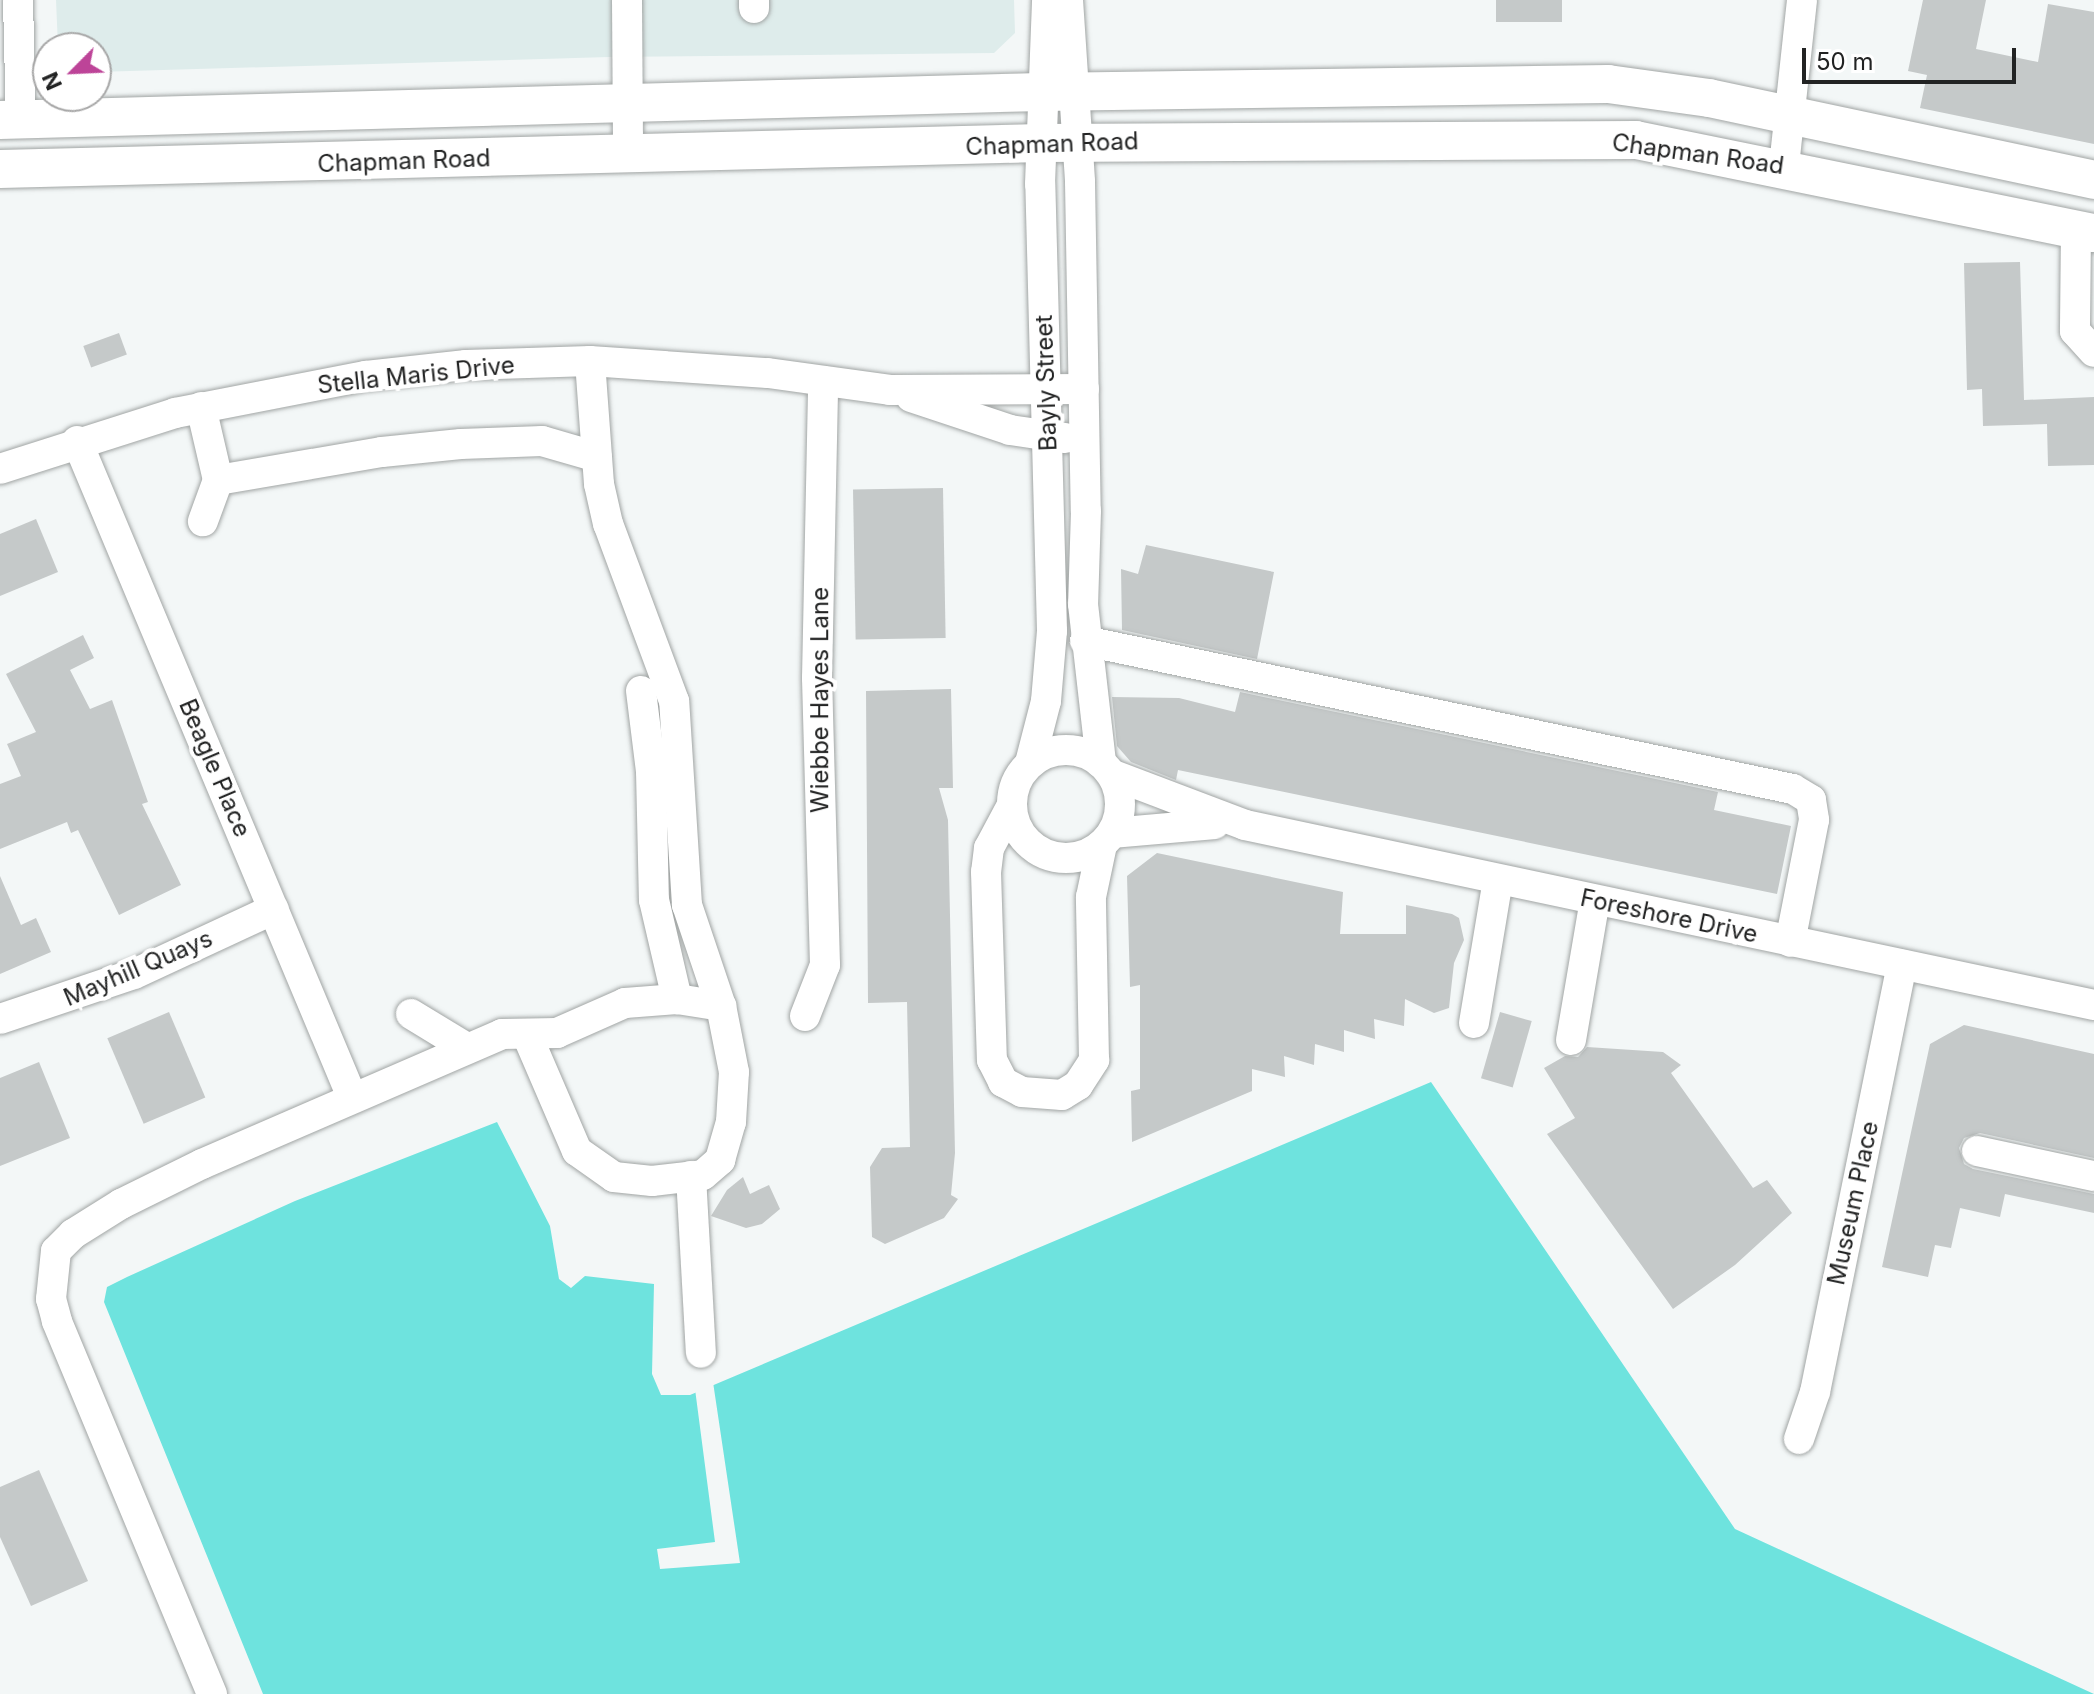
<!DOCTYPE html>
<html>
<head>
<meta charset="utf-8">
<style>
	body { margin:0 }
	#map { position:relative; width:2094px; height:1694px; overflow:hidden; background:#f3f7f7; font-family:Inter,sans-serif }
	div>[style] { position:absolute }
	.built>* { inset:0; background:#deeceb }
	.water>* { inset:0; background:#6ee3de }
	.pier>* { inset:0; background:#f3f7f7 }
	.building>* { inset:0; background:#c5c9c9; transform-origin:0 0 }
	.roads { filter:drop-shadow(0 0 2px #a1a5a4) drop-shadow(0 0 2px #a1a5a4) }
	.minor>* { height:30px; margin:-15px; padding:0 15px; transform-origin:15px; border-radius:15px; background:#fff }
	.minor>.ring { margin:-15px; padding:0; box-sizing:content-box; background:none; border:30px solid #fff; border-radius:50% }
	.major>* { height:38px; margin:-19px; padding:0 19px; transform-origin:19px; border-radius:19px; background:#fff }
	span { translate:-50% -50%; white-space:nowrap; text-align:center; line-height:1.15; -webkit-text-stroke:8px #fff; paint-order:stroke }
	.street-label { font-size:24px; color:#222323 }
	.north { position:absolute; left:32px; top:32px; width:80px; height:80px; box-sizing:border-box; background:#fff; border:2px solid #a7a7a7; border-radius:50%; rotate:246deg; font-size:22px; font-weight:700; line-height:32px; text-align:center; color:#222323 }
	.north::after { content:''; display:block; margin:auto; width:28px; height:36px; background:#bd4498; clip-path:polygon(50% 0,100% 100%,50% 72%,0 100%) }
	.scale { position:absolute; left:1802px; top:48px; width:214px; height:36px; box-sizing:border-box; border:4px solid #222323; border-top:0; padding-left:10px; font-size:24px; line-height:28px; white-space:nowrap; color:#222323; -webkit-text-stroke:6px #fff; paint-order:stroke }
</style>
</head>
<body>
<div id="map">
	<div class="built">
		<i style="clip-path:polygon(56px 0,1014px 0,1015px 33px,994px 53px,609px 57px,96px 72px,96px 48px,58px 47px)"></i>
	</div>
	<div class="water">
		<i style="clip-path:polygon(1431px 1082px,1735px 1529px,2094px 1694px,263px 1694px,104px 1302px,107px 1287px,127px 1277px,295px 1201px,497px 1122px,550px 1226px,559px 1279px,571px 1288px,585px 1276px,654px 1284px,652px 1374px,661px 1395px,690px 1395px)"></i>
	</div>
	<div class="pier">
		<i style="clip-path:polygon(713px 1382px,740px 1563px,660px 1569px,657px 1549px,715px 1542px,695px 1389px)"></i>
	</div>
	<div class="building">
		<i style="left:1496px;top:0;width:66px;height:22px"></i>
		<i style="clip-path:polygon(1923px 0,1986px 0,1976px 49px,2038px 62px,2048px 4px,2094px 12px,2094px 144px,1920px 108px,1927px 75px,1908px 71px)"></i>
		<i style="clip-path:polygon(2020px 262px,2024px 400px,2094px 397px,2094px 465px,2048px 466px,2047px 424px,1983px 426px,1982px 389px,1967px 390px,1964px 263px)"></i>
		<i style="left:119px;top:333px;width:23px;height:38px;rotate:70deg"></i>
		<i style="left:943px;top:488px;width:150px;height:90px;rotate:89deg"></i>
		<i style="clip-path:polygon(36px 519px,58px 572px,0 596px,0 534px)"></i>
		<i style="clip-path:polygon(1146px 545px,1274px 572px,1257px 659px,1122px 630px,1121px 569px,1138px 574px)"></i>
		<i style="clip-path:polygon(83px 635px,94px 658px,70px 670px,90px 709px,112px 700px,148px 802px,142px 804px,181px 885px,119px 915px,78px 830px,71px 833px,67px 822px,0 849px,0 784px,21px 776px,7px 744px,36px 732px,6px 674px)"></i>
		<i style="clip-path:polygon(951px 689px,953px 788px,939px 788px,948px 820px,955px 1153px,951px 1195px,958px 1199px,944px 1218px,885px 1244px,872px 1237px,870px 1167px,882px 1148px,910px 1147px,907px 1002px,868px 1003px,866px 691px)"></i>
		<i style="clip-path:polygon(1240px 692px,1718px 792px,1714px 810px,1791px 826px,1777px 894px,1178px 770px,1176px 780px,1131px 762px,1117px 746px,1112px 697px,1179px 698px,1235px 712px)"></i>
		<i style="clip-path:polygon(1157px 853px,1343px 892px,1340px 934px,1406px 934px,1406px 905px,1452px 914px,1459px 918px,1464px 940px,1454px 963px,1449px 1008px,1434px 1013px,1405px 999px,1404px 1026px,1374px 1019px,1375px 1039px,1344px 1030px,1344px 1052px,1315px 1044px,1314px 1065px,1284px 1056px,1285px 1077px,1252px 1069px,1252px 1091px,1132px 1142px,1131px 1091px,1140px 1089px,1140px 985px,1130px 987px,1127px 876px)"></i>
		<i style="clip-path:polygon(0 876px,21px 925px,36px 918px,51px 952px,0 974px)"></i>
		<i style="left:169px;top:1012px;width:93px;height:67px;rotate:67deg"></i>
		<i style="left:1500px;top:1012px;width:33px;height:69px;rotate:16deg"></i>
		<i style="clip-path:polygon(1964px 1025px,2094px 1054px,2094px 1158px,1980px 1133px,1964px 1138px,1959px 1148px,1964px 1164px,1973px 1169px,2094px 1194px,2094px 1213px,2005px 1194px,2000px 1217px,1960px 1208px,1951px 1248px,1935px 1245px,1928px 1277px,1882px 1267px,1930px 1044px)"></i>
		<i style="clip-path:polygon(1587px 1047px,1663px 1052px,1681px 1065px,1671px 1073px,1753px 1188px,1767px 1180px,1792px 1213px,1735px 1265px,1673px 1309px,1547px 1134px,1575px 1118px,1544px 1068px,1565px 1056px,1578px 1057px)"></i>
		<i style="clip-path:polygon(39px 1062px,70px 1138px,0 1166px,0 1078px)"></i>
		<i style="clip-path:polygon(743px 1177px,750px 1194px,769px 1185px,780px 1209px,762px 1224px,746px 1228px,711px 1216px,727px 1190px)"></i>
		<i style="clip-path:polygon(39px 1470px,88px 1581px,31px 1606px,0 1537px,0 1487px)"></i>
	</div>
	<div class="roads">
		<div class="minor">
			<i style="left:18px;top:0;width:119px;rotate:88.6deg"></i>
			<i style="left:627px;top:0;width:155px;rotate:89.6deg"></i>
			<i style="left:754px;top:0;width:8px;rotate:90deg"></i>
			<i style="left:1068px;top:0;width:182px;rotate:86.2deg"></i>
			<i style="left:1080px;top:182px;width:329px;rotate:89deg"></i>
			<i style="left:1086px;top:511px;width:93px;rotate:91.8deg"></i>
			<i style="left:1083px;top:604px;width:160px;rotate:83.5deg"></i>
			<i style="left:1784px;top:166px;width:167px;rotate:-83.8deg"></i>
			<i style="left:2076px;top:230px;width:101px;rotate:90.6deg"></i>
			<i style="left:2075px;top:331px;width:28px;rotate:48deg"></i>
			<i style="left:911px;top:397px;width:104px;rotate:18.4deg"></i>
			<i style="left:1010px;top:430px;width:56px;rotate:8.3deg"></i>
			<i style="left:201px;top:407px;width:75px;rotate:76.9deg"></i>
			<i style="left:218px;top:480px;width:44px;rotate:110.1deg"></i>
			<i style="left:77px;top:441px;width:711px;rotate:67.26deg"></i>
			<i style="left:0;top:469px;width:184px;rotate:-17.7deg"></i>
			<i style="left:175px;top:413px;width:195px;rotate:-11deg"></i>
			<i style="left:366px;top:376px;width:101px;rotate:-6.3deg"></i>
			<i style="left:466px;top:365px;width:124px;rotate:-1.8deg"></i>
			<i style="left:590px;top:361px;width:178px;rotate:3.9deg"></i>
			<i style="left:768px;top:373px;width:123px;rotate:7.9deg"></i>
			<i style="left:890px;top:390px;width:194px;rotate:-0.3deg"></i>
			<i style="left:218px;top:480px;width:166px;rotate:-9.7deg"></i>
			<i style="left:382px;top:452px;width:79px;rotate:-5.8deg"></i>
			<i style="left:461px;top:444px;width:81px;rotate:-2.1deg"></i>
			<i style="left:542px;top:441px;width:57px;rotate:16.2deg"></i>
			<i style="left:1085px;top:641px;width:723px;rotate:11.81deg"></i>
			<i style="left:1793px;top:789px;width:21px;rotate:31deg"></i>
			<i style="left:1811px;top:800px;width:20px;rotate:81deg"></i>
			<i style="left:1814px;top:820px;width:124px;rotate:101.1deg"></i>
			<i style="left:641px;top:691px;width:81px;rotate:82.9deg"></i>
			<i style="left:651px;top:771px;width:129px;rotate:88.7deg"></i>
			<i style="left:654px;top:900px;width:102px;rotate:76.9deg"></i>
			<i class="ring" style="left:1012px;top:750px;width:78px;height:78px"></i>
			<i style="left:1030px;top:763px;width:64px;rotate:-75.5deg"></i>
			<i style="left:1046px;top:701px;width:70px;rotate:-85.1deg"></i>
			<i style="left:1052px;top:631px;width:447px;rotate:-91.5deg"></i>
			<i style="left:1040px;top:184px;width:184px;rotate:-87.8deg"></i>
			<i style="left:1111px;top:774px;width:143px;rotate:20.8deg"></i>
			<i style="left:1245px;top:825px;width:868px;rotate:11.97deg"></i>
			<i style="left:1012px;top:805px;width:49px;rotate:118.1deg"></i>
			<i style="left:989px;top:848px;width:24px;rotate:97deg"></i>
			<i style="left:986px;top:872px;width:188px;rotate:88.2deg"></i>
			<i style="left:992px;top:1060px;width:25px;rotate:63deg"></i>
			<i style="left:1003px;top:1082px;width:21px;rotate:28deg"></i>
			<i style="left:1022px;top:1092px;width:40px;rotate:4.3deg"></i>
			<i style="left:1062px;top:1095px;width:19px;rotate:-32deg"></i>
			<i style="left:1078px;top:1085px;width:30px;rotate:-57deg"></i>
			<i style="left:1094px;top:1060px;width:163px;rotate:-91.1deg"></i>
			<i style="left:1091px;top:897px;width:53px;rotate:-78.1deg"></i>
			<i style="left:1112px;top:833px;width:103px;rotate:-5deg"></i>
			<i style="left:411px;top:1014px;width:66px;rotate:31.3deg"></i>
			<i style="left:805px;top:1016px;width:55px;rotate:-68.6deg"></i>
			<i style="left:825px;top:965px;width:287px;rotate:-91.6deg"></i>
			<i style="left:817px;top:678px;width:297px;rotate:-88.8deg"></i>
			<i style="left:0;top:1019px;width:141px;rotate:-18.6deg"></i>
			<i style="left:134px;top:974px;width:154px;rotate:-24.9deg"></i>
			<i style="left:1474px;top:1023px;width:145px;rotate:-80.5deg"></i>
			<i style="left:527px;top:1035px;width:126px;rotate:66.7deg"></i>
			<i style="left:577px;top:1151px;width:45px;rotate:35.1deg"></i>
			<i style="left:614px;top:1177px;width:38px;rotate:6deg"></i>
			<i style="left:652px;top:1181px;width:51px;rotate:-6.7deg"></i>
			<i style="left:703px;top:1175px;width:23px;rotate:-41deg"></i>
			<i style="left:720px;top:1160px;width:40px;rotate:-74deg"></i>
			<i style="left:731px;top:1122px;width:50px;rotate:-86.6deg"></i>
			<i style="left:734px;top:1072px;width:67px;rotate:-101.1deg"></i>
			<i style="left:721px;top:1006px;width:107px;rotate:-108.6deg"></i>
			<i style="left:687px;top:905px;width:204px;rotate:-93.6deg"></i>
			<i style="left:674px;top:701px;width:189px;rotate:-110.4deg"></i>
			<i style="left:608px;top:524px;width:41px;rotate:-102.7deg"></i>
			<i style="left:599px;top:484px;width:123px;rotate:-94.2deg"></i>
			<i style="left:1571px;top:1040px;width:142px;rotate:-80.3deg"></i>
			<i style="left:1977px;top:1151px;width:120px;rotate:12.1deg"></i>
			<i style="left:691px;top:1176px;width:177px;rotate:86.8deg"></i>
			<i style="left:1799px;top:1439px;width:50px;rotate:-71.2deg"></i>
			<i style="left:1815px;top:1392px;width:436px;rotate:-78.5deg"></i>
			<i style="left:212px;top:1694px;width:404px;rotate:-112.6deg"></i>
			<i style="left:57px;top:1321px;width:23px;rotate:-105deg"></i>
			<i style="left:51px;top:1299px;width:48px;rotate:-84.1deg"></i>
			<i style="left:56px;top:1251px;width:24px;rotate:-45deg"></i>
			<i style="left:73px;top:1234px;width:57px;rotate:-32deg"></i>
			<i style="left:121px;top:1204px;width:90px;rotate:-26.3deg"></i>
			<i style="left:202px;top:1164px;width:327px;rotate:-23.4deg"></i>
			<i style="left:502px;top:1034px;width:55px;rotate:-1deg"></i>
			<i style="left:557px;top:1033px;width:74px;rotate:-23.8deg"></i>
			<i style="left:625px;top:1003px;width:52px;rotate:-4.4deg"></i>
			<i style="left:677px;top:999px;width:45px;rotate:9deg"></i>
		</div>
		<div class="major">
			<i style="left:0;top:120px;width:1042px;rotate:-1.54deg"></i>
			<i style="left:1042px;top:92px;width:566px;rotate:-0.81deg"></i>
			<i style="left:1608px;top:84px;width:102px;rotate:7.9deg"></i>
			<i style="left:1709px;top:98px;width:394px;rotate:12deg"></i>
			<i style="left:0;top:169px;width:1042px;rotate:-1.43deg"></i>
			<i style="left:1042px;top:143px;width:594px;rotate:-0.29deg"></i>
			<i style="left:1636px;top:140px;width:467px;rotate:11.5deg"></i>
		</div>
	</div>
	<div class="street-label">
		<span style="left:1052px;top:144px;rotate:-2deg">Chapman Road</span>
		<span style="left:1698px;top:154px;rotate:8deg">Chapman Road</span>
		<span style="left:404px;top:161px;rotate:-2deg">Chapman Road</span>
		<span style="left:416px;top:375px;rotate:-6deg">Stella Maris Drive</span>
		<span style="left:1046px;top:383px;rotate:-92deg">Bayly Street</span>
		<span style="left:820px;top:700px;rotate:-90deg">Wiebbe Hayes Lane</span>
		<span style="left:215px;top:768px;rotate:67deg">Beagle Place</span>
		<span style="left:1669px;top:916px;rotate:12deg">Foreshore Drive</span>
		<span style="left:138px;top:968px;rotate:-23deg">Mayhill Quays</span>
		<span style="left:1853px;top:1203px;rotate:-78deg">Museum Place</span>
	</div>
	<div class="north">N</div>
	<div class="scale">50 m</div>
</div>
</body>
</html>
